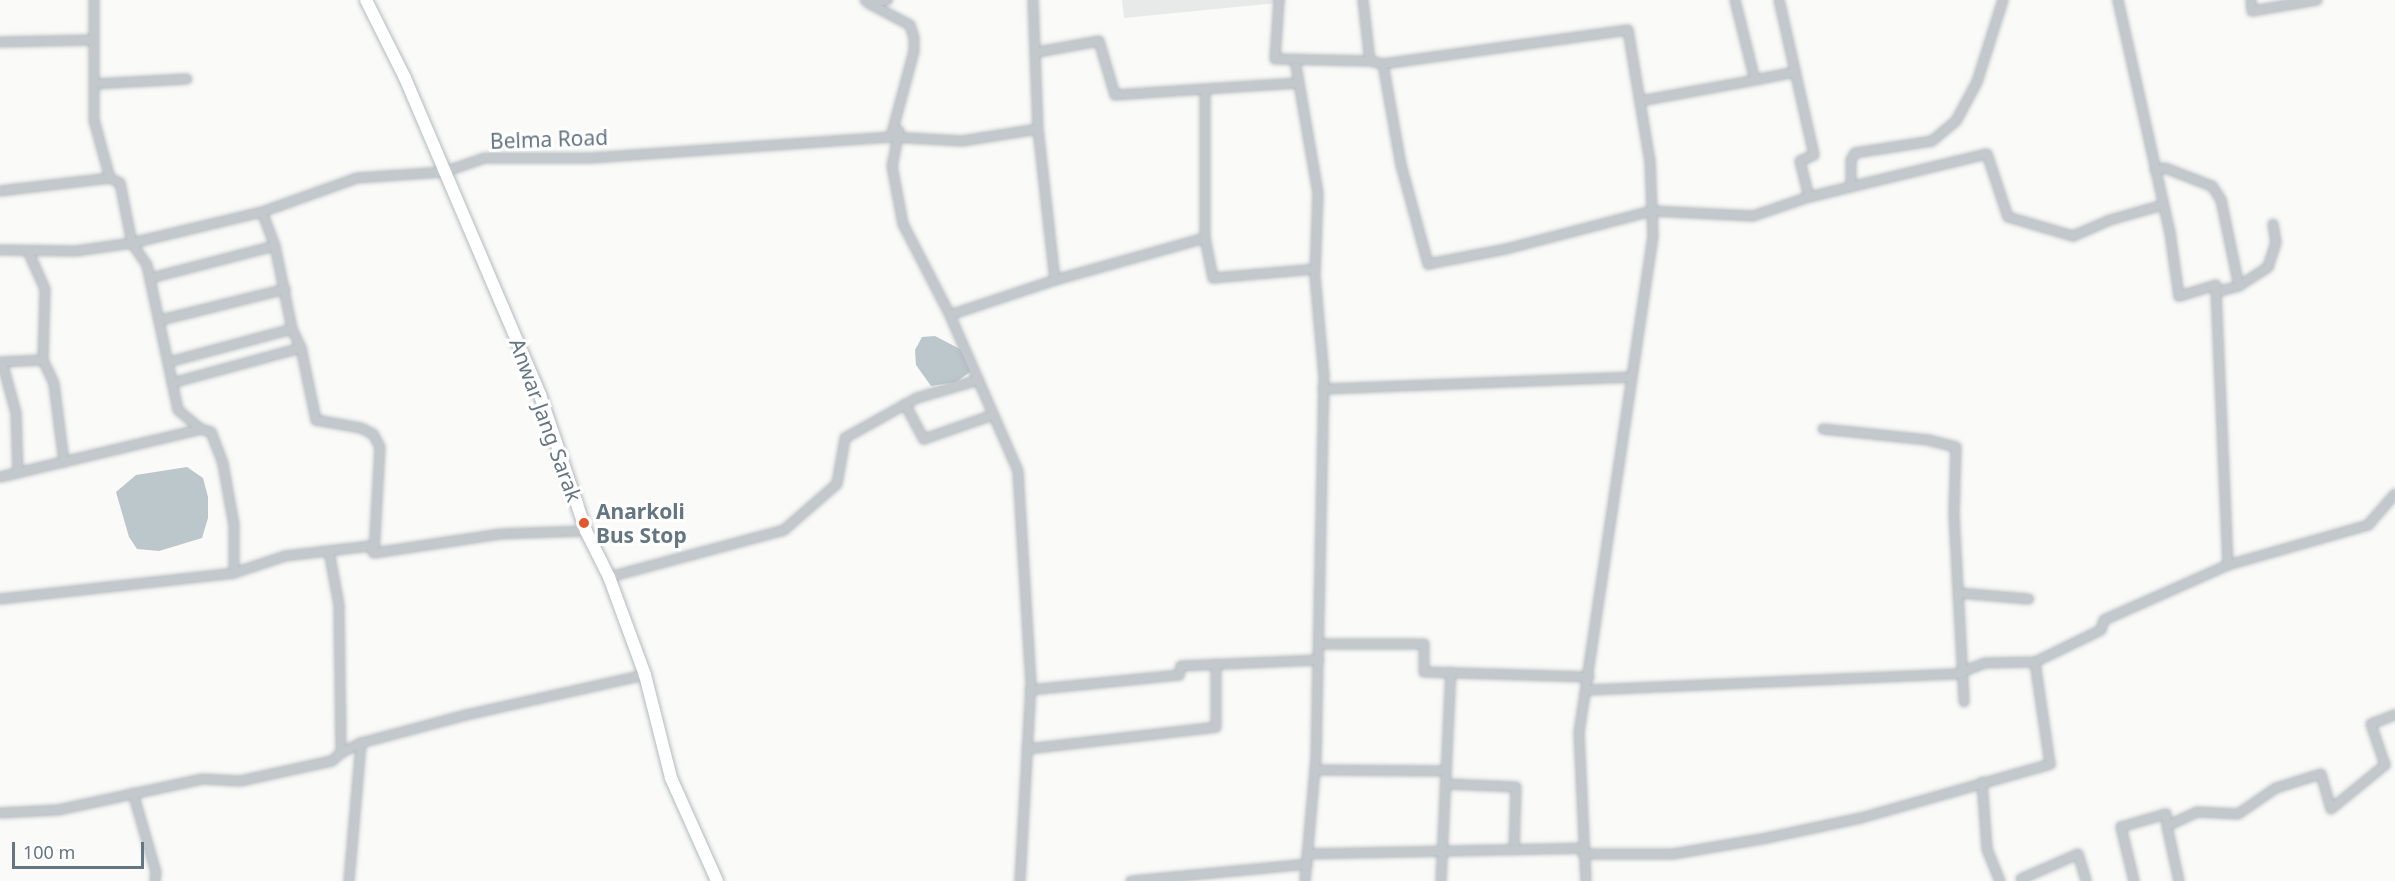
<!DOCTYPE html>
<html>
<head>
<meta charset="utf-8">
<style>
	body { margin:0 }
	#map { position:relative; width:2395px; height:881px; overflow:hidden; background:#fafaf8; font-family:"Noto Sans",sans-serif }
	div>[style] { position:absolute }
	.built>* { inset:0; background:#e8e9e9 }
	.water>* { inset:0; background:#bbc7cb }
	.roads { filter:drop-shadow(0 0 2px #b3babf) drop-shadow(0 0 2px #b3babf) }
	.minor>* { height:8px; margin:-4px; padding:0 4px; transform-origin:4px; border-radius:4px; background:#c3c8cc }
	.secondary>* { height:12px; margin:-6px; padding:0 6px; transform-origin:6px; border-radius:6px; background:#fff }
	.dots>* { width:16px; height:16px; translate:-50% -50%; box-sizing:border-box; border:3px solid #fff; border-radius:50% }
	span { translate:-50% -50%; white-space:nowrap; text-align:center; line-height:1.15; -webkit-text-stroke:6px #fff; paint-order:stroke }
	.street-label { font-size:21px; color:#657683 }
	.poi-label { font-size:21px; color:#657683; font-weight:700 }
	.left { translate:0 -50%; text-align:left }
	.scale { position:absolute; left:12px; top:842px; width:132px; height:27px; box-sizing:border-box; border:3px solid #657683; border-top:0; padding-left:8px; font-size:18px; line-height:21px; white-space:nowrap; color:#657683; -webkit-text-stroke:4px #fff; paint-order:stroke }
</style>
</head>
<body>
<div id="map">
	<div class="built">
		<i style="clip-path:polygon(1122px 0,1285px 0,1286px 2px,1124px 18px)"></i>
	</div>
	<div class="water">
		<i style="clip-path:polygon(935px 336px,960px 349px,970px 367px,970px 372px,956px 382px,931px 386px,916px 365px,915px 350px,922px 337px)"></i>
		<i style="clip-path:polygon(187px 467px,203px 478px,208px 497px,208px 518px,202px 538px,159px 551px,137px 549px,129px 537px,116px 492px,136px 475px)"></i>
	</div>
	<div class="roads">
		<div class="minor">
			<i style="left:94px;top:0;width:120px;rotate:90deg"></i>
			<i style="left:94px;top:120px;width:60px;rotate:74.6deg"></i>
			<i style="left:110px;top:178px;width:11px;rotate:27deg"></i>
			<i style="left:120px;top:183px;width:61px;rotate:78.7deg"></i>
			<i style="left:132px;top:243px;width:27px;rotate:56deg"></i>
			<i style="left:147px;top:265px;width:148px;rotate:77.9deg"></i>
			<i style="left:178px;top:410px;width:30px;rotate:40deg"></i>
			<i style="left:201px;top:429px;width:10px;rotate:17deg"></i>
			<i style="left:211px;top:432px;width:34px;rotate:69deg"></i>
			<i style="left:223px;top:464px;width:62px;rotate:79.8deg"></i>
			<i style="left:234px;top:525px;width:48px;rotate:90deg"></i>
			<i style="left:865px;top:0;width:6px;rotate:39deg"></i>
			<i style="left:870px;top:4px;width:18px;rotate:-13deg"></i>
			<i style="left:1033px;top:0;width:129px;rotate:87.8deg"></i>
			<i style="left:1038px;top:129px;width:152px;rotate:83.6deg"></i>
			<i style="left:1279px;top:0;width:59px;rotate:93.9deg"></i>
			<i style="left:1275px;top:59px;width:95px;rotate:1.2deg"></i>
			<i style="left:1363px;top:0;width:61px;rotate:83.5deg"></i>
			<i style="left:1370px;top:61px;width:13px;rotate:13deg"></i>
			<i style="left:1383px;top:64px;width:103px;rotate:79.9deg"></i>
			<i style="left:1401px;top:165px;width:103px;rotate:74.7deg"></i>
			<i style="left:1428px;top:264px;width:79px;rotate:-10.9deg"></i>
			<i style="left:1506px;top:249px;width:151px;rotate:-14.6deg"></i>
			<i style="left:1652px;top:211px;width:101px;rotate:2.8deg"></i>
			<i style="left:1753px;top:216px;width:59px;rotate:-18.7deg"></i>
			<i style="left:1809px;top:197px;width:37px;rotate:-104deg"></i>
			<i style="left:1800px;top:161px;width:15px;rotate:-23deg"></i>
			<i style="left:1814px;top:155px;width:159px;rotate:-102.7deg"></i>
			<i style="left:1735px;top:0;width:82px;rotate:76deg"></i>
			<i style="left:1755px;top:80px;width:41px;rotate:-11.3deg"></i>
			<i style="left:2251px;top:0;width:11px;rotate:85deg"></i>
			<i style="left:2252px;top:11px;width:66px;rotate:-9.6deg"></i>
			<i style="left:870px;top:4px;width:45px;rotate:27.7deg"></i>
			<i style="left:910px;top:25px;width:14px;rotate:73deg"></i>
			<i style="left:914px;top:38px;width:13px;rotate:90deg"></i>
			<i style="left:914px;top:51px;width:89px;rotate:105deg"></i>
			<i style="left:0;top:42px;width:92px;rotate:-1.2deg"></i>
			<i style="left:1295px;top:60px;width:135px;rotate:80.2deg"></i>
			<i style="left:1318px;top:193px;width:83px;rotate:92.1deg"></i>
			<i style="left:1315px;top:276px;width:100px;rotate:84.9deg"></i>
			<i style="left:1324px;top:376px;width:382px;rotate:91.2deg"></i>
			<i style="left:1316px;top:758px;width:123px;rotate:95.1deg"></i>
			<i style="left:1383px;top:64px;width:247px;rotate:-7.9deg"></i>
			<i style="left:1628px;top:30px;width:133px;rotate:80.5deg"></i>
			<i style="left:1650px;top:161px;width:75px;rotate:87.7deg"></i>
			<i style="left:1653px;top:236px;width:502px;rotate:98.47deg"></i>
			<i style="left:1579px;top:733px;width:148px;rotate:87.3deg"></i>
			<i style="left:94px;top:84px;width:93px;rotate:-3.1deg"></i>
			<i style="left:1205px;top:89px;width:94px;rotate:-3.7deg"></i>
			<i style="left:1640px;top:101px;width:117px;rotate:-10.3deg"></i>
			<i style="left:891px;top:137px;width:10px;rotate:-37deg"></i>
			<i style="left:899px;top:131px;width:36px;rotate:101deg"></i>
			<i style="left:892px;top:166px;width:59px;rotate:79.3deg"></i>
			<i style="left:903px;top:224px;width:102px;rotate:62.7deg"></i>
			<i style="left:2155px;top:170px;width:10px;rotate:-11deg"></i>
			<i style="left:2165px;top:168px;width:50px;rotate:21deg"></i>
			<i style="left:2212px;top:186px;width:17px;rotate:57deg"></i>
			<i style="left:2221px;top:200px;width:88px;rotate:78.2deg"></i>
			<i style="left:2239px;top:286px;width:24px;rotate:165deg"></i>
			<i style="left:1851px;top:187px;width:27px;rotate:-90deg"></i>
			<i style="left:1851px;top:160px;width:8px;rotate:-60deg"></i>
			<i style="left:1855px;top:153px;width:78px;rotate:-8.9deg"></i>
			<i style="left:1932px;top:141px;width:31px;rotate:-40deg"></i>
			<i style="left:1956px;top:121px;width:44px;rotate:-61.7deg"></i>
			<i style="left:1977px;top:82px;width:86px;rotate:-72.4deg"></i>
			<i style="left:0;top:191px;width:111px;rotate:-6.7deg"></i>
			<i style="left:1809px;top:197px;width:183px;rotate:-13.6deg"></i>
			<i style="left:1987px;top:154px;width:66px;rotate:71.6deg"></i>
			<i style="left:2008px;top:217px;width:68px;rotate:16.3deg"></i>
			<i style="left:2073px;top:236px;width:40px;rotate:-23.4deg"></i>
			<i style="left:2110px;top:220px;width:55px;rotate:-15.8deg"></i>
			<i style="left:262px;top:212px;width:36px;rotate:69deg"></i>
			<i style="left:275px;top:246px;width:85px;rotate:78.4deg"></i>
			<i style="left:292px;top:329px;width:21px;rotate:65deg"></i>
			<i style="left:301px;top:348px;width:74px;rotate:78.2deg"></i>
			<i style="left:316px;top:420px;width:46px;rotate:10.1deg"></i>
			<i style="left:361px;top:428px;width:13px;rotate:27deg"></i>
			<i style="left:373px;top:434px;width:15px;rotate:62deg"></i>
			<i style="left:380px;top:447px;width:106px;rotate:93.2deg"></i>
			<i style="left:1205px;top:238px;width:41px;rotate:78.7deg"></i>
			<i style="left:1213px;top:278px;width:102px;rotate:-5deg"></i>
			<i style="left:0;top:250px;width:76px;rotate:0.8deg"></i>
			<i style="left:76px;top:251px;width:57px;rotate:-8.1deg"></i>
			<i style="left:132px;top:243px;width:134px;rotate:-13.4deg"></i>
			<i style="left:262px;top:212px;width:101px;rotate:-19.7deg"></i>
			<i style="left:357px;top:178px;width:87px;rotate:-3.9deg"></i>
			<i style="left:444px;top:172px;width:43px;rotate:-18.9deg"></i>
			<i style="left:485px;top:158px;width:106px"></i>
			<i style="left:591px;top:158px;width:301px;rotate:-4deg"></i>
			<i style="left:891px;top:137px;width:71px;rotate:3.2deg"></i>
			<i style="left:962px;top:141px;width:77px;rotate:-9deg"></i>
			<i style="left:28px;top:251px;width:42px;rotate:65.9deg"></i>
			<i style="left:45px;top:289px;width:71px;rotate:91.6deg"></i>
			<i style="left:43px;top:360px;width:26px;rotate:65deg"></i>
			<i style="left:54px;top:384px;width:79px;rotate:82.7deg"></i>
			<i style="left:151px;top:278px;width:128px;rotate:-14.5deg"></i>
			<i style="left:2239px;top:286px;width:35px;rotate:-33deg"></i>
			<i style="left:2268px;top:267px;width:25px;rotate:-72deg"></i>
			<i style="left:2276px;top:243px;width:19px;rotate:-99deg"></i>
			<i style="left:161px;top:320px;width:128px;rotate:-14deg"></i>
			<i style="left:0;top:362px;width:43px;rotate:-2.7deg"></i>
			<i style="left:2px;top:362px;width:53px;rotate:74.6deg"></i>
			<i style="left:16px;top:413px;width:60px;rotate:88.1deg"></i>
			<i style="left:169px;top:362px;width:127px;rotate:-15deg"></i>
			<i style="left:172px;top:383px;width:134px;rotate:-15.2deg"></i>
			<i style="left:1323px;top:389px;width:308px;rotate:-2.2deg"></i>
			<i style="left:905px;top:404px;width:40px;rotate:62deg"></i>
			<i style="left:924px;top:439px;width:73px;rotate:-19.2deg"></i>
			<i style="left:1823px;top:429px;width:106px;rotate:6deg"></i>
			<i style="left:1928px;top:440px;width:29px;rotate:14deg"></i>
			<i style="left:1956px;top:447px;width:68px;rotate:91.7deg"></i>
			<i style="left:1954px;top:515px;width:187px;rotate:86.9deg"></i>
			<i style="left:0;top:477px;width:207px;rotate:-13.4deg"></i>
			<i style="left:2228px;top:565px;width:146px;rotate:-15.9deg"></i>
			<i style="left:2368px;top:525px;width:41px;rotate:-48.9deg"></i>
			<i style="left:609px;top:577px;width:181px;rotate:-15deg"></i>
			<i style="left:784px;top:530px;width:70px;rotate:-41deg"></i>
			<i style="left:837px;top:484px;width:47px;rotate:-80.1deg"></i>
			<i style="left:845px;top:438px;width:82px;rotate:-29.1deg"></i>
			<i style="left:917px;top:398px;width:64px;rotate:-16.4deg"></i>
			<i style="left:1958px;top:593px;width:71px;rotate:4.8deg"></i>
			<i style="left:0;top:599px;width:235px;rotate:-6.3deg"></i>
			<i style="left:234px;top:573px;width:54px;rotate:-18.4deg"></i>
			<i style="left:285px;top:556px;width:86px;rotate:-6.7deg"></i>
			<i style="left:370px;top:546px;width:8px;rotate:60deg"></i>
			<i style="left:374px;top:553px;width:128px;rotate:-8.5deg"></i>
			<i style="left:501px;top:534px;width:85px;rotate:-2deg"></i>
			<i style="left:1319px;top:644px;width:105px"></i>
			<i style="left:1424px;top:644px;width:28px;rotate:90deg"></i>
			<i style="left:1424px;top:672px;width:165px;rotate:1.7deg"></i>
			<i style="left:2035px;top:662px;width:73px;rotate:-25.9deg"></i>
			<i style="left:2101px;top:630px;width:10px;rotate:-73deg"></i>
			<i style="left:2104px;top:620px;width:136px;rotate:-23.9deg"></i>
			<i style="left:2228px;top:565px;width:280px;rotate:-92.5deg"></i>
			<i style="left:2216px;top:285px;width:39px;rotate:163deg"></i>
			<i style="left:2179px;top:296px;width:64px;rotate:-98.1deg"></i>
			<i style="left:2170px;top:233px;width:239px;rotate:-102.6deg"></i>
			<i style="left:1030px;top:690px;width:150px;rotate:-5.7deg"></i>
			<i style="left:1179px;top:675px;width:9px;rotate:-77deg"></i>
			<i style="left:1181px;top:666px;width:138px;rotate:-2.5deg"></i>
			<i style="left:1027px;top:749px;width:190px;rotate:-6.6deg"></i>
			<i style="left:1216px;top:727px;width:63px;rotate:-90deg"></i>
			<i style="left:341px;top:753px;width:22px;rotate:-27deg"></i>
			<i style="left:361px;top:743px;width:109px;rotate:-14.9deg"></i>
			<i style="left:466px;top:715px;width:183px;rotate:-12.6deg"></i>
			<i style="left:1315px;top:770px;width:131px;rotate:0.4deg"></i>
			<i style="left:1982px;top:782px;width:67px;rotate:85.7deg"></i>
			<i style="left:1987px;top:849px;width:35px;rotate:68deg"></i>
			<i style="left:1446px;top:784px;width:70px;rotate:2.5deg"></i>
			<i style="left:1516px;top:787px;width:63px;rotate:91.8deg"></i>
			<i style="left:133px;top:793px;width:82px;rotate:73.8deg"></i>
			<i style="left:156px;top:872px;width:9px;rotate:96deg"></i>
			<i style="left:0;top:813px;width:58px;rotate:-3deg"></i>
			<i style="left:58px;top:810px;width:148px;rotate:-12.1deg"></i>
			<i style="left:203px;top:779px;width:37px;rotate:3deg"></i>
			<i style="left:240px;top:781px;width:94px;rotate:-12.3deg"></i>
			<i style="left:332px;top:761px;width:12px;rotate:-42deg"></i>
			<i style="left:341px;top:753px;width:148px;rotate:-90.8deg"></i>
			<i style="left:339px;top:605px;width:55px;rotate:-100.5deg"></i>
			<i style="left:1307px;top:854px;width:276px;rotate:-1.2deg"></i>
			<i style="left:1583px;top:854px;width:90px"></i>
			<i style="left:1673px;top:854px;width:90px;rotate:-9.6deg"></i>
			<i style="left:1762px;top:839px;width:101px;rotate:-12deg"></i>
			<i style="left:1861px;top:818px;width:197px;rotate:-15.9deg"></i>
			<i style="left:2050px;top:764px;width:103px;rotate:-98.4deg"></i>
			<i style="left:2035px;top:662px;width:50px;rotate:178.9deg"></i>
			<i style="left:1985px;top:663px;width:31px;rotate:159deg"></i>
			<i style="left:1956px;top:674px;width:369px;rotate:177.5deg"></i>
			<i style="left:2021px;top:879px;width:62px;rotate:-23.7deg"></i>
			<i style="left:2078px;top:854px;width:28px;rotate:73deg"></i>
			<i style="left:349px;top:881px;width:139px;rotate:-85deg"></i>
			<i style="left:1020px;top:881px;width:197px;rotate:-86.8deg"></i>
			<i style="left:1031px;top:684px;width:213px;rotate:-93.5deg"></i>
			<i style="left:1018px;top:471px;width:170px;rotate:-113.6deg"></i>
			<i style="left:950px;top:315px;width:111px;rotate:-18.4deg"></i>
			<i style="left:1055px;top:280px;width:156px;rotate:-15.6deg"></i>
			<i style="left:1205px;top:238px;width:149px;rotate:-90deg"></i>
			<i style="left:1205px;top:89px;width:90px;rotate:176.2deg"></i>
			<i style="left:1115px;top:95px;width:56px;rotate:-106.5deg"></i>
			<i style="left:1099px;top:41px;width:62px;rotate:169.8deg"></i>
			<i style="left:1131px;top:881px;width:177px;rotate:-5.5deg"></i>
			<i style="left:1441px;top:881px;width:209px;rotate:-87.3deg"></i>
			<i style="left:2134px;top:881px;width:56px;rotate:-103.5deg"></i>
			<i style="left:2121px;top:827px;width:47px;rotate:-16.1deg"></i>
			<i style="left:2166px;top:814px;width:12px;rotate:85deg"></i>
			<i style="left:2179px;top:881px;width:56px;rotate:-102.3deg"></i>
			<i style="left:2167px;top:826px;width:33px;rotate:-25deg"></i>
			<i style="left:2197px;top:812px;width:41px;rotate:2.8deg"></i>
			<i style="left:2238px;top:814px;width:46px;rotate:-34.4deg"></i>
			<i style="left:2276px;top:788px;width:47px;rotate:-17.3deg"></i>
			<i style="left:2321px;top:774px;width:36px;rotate:74deg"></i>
			<i style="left:2331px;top:809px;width:70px;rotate:-39.2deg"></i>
			<i style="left:2385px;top:765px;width:43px;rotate:-108.9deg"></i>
			<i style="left:2371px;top:724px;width:26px;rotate:-21deg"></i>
		</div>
		<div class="secondary">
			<i style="left:366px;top:0;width:87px;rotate:63.4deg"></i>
			<i style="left:405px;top:78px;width:345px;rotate:66.9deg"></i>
			<i style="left:540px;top:395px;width:144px;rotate:71.3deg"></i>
			<i style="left:586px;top:531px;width:51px;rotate:63.4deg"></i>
			<i style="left:609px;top:577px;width:104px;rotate:69.8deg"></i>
			<i style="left:645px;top:675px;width:106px;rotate:75.8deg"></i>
			<i style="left:671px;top:778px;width:113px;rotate:65.9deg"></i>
		</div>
	</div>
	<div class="dots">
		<i style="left:584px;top:523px;background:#e4572e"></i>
	</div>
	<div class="street-label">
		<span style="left:549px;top:139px;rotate:-2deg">Belma Road</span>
		<span style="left:546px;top:420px;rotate:70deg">Anwar Jang Sarak</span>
	</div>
	<div class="poi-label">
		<span class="left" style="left:596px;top:523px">Anarkoli<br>Bus Stop</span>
	</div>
	<div class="scale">100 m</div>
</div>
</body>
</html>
